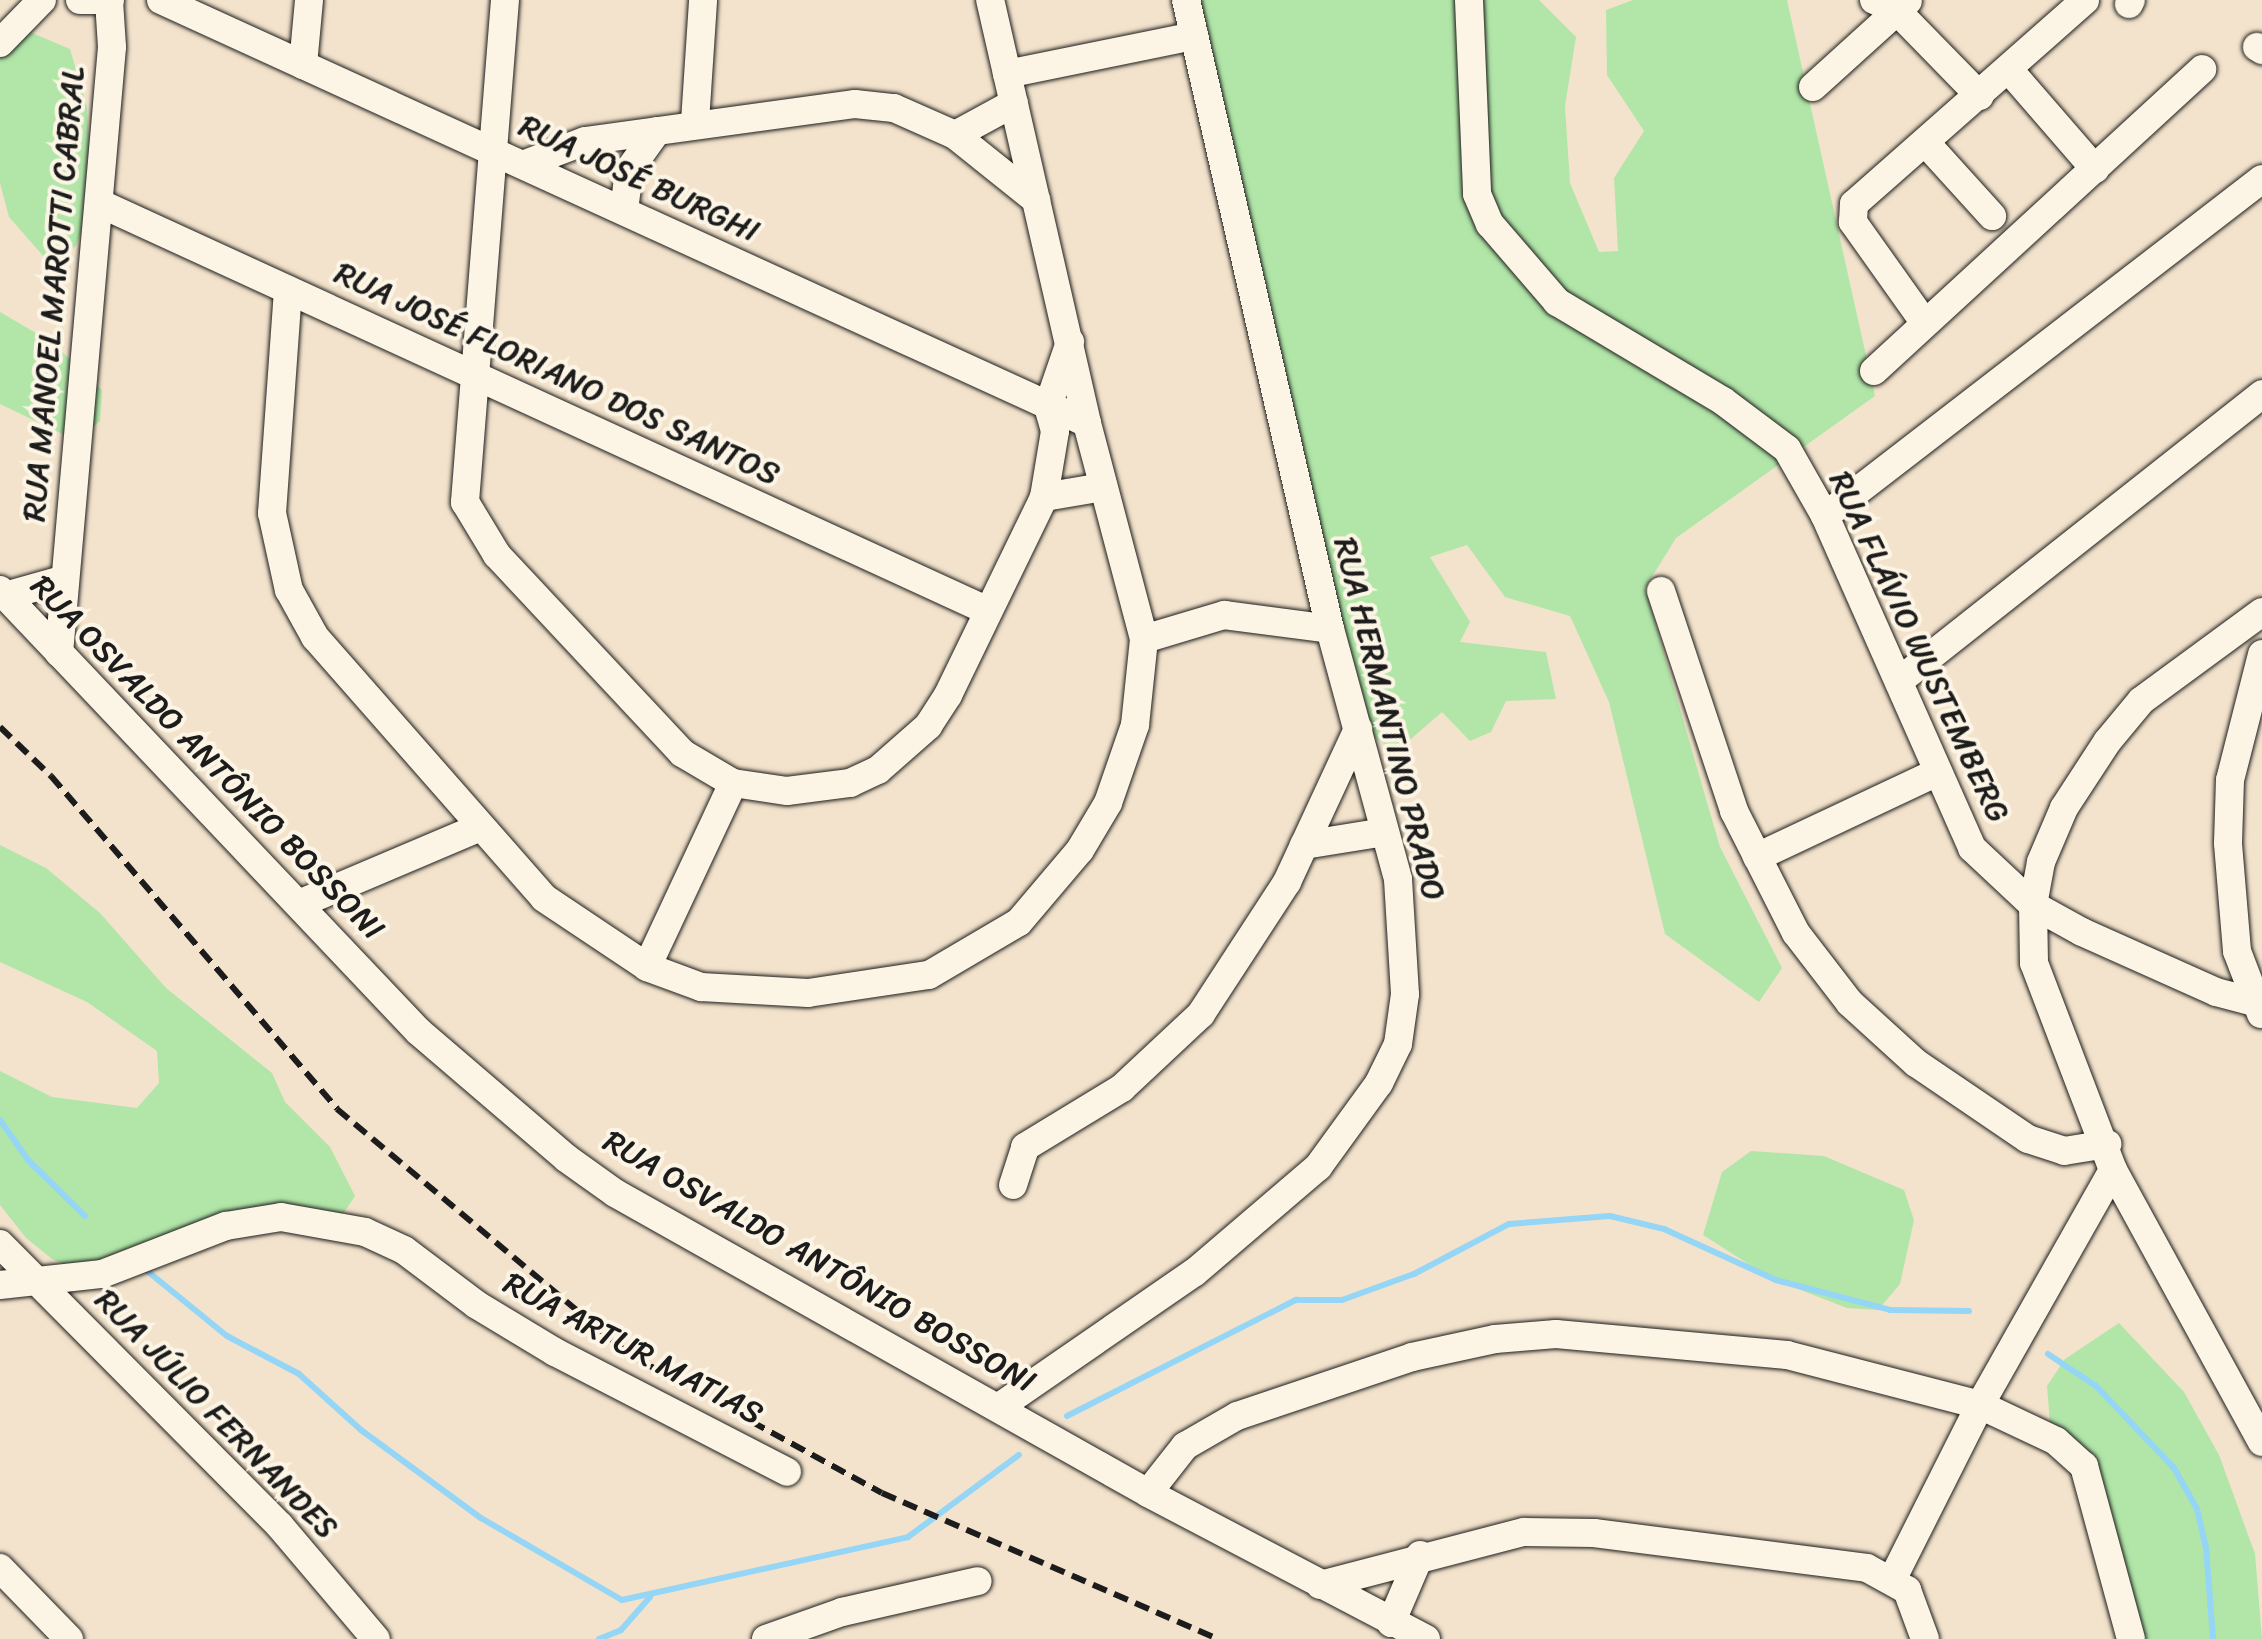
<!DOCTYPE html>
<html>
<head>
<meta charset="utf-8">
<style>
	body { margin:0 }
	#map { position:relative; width:2262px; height:1639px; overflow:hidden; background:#f3e3cc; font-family:Sriracha,sans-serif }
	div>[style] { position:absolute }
	.green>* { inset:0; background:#b1e6a8 }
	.stream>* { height:6px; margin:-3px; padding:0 3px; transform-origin:3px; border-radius:3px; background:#95d5f6 }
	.roads { filter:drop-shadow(0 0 2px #1c1c1c) drop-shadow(0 0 2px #1c1c1c) }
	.minor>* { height:28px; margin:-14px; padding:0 14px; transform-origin:14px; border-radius:14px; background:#fcf5e5 }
	.rail>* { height:6px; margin-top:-3px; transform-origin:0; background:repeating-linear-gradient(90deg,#1c1c1c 0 15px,transparent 0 23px) }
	span { translate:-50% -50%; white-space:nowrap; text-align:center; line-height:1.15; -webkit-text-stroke:8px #fcf5e5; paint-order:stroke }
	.street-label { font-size:32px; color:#1c1c1c }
</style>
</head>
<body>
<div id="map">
	<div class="green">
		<i style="clip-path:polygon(1186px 0,1539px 0,1576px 37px,1565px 106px,1570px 183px,1599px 252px,1618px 251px,1614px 178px,1644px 131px,1607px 75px,1606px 10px,1633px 0,1787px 0,1875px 396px,1676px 538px,1645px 588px,1720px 847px,1782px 968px,1759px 1002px,1665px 934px,1609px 702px,1570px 616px,1505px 597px,1467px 545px,1430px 557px,1470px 622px,1460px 642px,1546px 652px,1556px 699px,1506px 701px,1491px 732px,1470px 741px,1442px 712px,1397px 751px,1358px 729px)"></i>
		<i style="clip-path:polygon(11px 24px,70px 49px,87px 107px,92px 205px,76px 246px,52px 266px,9px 217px,0 183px,0 34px)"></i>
		<i style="clip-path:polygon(0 312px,53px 343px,102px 390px,100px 421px,77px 441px,0 404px)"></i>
		<i style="clip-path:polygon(0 845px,46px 868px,100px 913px,166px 988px,272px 1073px,285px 1102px,330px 1147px,355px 1196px,337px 1223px,243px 1220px,93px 1276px,52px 1259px,26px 1238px,0 1205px,0 1071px,52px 1097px,137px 1108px,159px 1083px,157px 1051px,87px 1002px,0 962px)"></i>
		<i style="clip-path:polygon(1751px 1151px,1824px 1156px,1904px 1190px,1914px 1220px,1900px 1284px,1878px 1310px,1847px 1308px,1772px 1279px,1703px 1235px,1722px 1172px)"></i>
		<i style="clip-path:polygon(2119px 1323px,2184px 1392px,2219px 1455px,2255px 1554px,2262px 1639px,2140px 1639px,2050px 1424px,2047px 1386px,2065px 1359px)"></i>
	</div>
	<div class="stream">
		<i style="left:0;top:1120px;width:49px;rotate:55deg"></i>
		<i style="left:28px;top:1160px;width:80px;rotate:44.5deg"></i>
		<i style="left:146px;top:1270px;width:104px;rotate:39.2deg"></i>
		<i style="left:227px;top:1336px;width:81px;rotate:27.8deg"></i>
		<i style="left:299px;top:1374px;width:84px;rotate:42.1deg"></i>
		<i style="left:361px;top:1430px;width:149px;rotate:36.3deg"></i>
		<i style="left:481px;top:1518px;width:163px;rotate:30.2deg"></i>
		<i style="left:622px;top:1600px;width:293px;rotate:-12.4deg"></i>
		<i style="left:908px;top:1537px;width:138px;rotate:-36.5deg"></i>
		<i style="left:2048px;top:1354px;width:58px;rotate:33.7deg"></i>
		<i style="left:2096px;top:1386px;width:113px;rotate:46.4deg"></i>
		<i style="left:2174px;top:1468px;width:47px;rotate:60.7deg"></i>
		<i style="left:2197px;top:1509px;width:39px;rotate:77deg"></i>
		<i style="left:2206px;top:1547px;width:92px;rotate:85.6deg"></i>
		<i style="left:1067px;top:1416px;width:257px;rotate:-26.9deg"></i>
		<i style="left:1296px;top:1300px;width:46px"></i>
		<i style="left:1342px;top:1300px;width:77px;rotate:-19.9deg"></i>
		<i style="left:1414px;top:1274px;width:107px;rotate:-27.8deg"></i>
		<i style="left:1509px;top:1224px;width:101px;rotate:-4.5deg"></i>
		<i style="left:1610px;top:1216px;width:56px;rotate:13.5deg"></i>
		<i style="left:1664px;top:1229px;width:123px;rotate:24.5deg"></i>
		<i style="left:1776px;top:1280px;width:118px;rotate:14.7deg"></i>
		<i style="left:1890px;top:1310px;width:79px;rotate:0.7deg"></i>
		<i style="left:599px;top:1639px;width:24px;rotate:-22deg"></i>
		<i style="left:621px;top:1630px;width:44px;rotate:-48.7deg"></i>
	</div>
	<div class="roads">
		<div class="minor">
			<i style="left:80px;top:0;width:30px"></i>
			<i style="left:161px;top:0;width:1018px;rotate:24.55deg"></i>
			<i style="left:505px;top:0;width:504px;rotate:94.56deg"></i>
			<i style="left:465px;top:502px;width:62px;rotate:58.9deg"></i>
			<i style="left:497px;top:555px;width:271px;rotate:46.9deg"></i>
			<i style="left:682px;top:753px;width:59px;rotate:30.5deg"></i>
			<i style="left:733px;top:783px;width:55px;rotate:8.4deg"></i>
			<i style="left:787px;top:791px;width:64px;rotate:-7.2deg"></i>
			<i style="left:850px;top:783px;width:31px;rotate:-25deg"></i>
			<i style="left:878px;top:770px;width:67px;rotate:-41.3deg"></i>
			<i style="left:928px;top:726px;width:37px;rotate:-57deg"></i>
			<i style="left:948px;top:695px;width:220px;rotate:-64.1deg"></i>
			<i style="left:1044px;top:497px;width:60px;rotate:-9.6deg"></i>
			<i style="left:1469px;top:0;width:194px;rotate:87.6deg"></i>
			<i style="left:1477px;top:194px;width:33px;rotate:67deg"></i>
			<i style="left:1490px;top:224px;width:103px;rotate:49.3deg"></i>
			<i style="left:1557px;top:302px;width:193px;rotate:30.8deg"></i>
			<i style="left:1723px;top:401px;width:80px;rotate:36.9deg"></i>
			<i style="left:1787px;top:449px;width:77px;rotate:60.4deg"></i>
			<i style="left:1825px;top:516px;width:363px;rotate:66.1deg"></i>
			<i style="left:1972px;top:848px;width:83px;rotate:43.1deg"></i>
			<i style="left:2033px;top:905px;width:56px;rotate:28.9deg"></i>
			<i style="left:2082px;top:932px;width:147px;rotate:24.1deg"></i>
			<i style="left:2216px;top:992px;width:48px;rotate:14.6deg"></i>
			<i style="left:1874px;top:0;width:24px;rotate:24deg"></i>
			<i style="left:1896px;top:10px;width:120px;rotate:45.7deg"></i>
			<i style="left:2129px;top:4px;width:4px;rotate:-63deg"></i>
			<i style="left:0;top:43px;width:60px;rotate:-45.7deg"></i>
			<i style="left:2257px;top:47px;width:6px;rotate:31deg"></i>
			<i style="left:303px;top:65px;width:65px;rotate:-84.7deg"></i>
			<i style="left:2010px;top:71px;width:130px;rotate:49.1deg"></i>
			<i style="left:1007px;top:74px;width:191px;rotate:-11.5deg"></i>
			<i style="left:1813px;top:87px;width:128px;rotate:-42.2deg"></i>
			<i style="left:695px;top:122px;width:122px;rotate:-86.2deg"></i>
			<i style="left:955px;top:135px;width:67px;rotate:-28.5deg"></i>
			<i style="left:1925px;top:142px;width:100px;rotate:47.8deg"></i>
			<i style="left:525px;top:164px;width:64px;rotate:-21deg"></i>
			<i style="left:585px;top:141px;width:273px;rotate:-7.8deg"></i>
			<i style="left:855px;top:104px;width:39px;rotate:6deg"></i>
			<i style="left:894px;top:108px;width:67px;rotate:23.9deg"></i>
			<i style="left:955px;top:135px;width:104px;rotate:38.7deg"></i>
			<i style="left:99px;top:203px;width:976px;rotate:24.65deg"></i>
			<i style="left:624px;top:211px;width:41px;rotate:-83deg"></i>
			<i style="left:629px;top:170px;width:48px;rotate:-54.3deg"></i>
			<i style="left:288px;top:290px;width:224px;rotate:94.1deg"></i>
			<i style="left:272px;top:513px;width:79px;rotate:77.6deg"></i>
			<i style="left:289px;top:590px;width:54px;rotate:61deg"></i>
			<i style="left:315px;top:637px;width:347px;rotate:48.7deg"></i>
			<i style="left:544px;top:898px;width:124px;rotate:33.8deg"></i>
			<i style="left:647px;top:967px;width:58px;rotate:20.3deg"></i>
			<i style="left:701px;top:987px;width:107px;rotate:3.2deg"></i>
			<i style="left:808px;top:993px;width:122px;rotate:-8.5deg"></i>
			<i style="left:929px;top:975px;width:104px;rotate:-30.5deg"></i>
			<i style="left:1019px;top:922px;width:94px;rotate:-49.7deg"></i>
			<i style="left:1080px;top:850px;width:55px;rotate:-59.2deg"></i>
			<i style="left:1108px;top:803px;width:83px;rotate:-70.9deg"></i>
			<i style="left:1135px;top:725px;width:86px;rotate:-84deg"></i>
			<i style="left:1144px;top:639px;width:223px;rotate:-104.8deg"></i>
			<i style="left:1087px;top:423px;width:434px;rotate:-102.9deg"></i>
			<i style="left:1924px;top:322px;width:123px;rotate:-125.4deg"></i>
			<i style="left:1853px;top:222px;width:18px;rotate:-87deg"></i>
			<i style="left:1854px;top:204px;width:308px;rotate:-41.4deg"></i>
			<i style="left:1874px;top:371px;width:446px;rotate:-42.6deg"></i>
			<i style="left:1044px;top:497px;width:67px;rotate:-80.5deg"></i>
			<i style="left:1055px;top:431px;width:26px;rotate:-106deg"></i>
			<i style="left:1048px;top:406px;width:68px;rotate:-71deg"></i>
			<i style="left:1825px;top:516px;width:552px;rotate:-37.64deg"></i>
			<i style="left:0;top:590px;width:608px;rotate:46.53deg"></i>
			<i style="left:418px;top:1031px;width:195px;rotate:40.6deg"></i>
			<i style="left:566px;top:1158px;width:60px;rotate:35.5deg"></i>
			<i style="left:615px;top:1193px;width:612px;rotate:29.37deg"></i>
			<i style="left:1148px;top:1493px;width:314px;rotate:27.7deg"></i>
			<i style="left:1661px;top:591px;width:232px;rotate:71.6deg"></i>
			<i style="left:1734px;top:811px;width:137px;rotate:63.1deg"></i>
			<i style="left:1796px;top:933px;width:88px;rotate:52.4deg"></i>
			<i style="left:1850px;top:1003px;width:89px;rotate:42.3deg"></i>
			<i style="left:1916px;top:1063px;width:135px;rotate:34.2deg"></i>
			<i style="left:2028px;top:1139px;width:38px;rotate:18deg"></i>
			<i style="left:2064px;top:1151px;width:44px;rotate:-9.2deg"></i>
			<i style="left:5px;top:596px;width:59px;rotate:-15.7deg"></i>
			<i style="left:2262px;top:612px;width:150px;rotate:143.7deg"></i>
			<i style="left:2141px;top:701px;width:53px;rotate:129.7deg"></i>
			<i style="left:2107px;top:742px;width:79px;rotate:123.1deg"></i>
			<i style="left:2064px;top:808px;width:59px;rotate:113.1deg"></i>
			<i style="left:2041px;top:862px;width:44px;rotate:100.5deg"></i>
			<i style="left:2033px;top:905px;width:58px;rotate:89deg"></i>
			<i style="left:2034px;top:963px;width:222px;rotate:69.1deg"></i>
			<i style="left:2113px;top:1170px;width:310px;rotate:61.3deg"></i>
			<i style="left:1144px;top:639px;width:84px;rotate:-16.7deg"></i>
			<i style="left:1224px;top:615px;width:107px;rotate:7.5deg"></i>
			<i style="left:59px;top:653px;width:608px;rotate:-85deg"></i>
			<i style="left:112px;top:47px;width:46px;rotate:-93.7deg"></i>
			<i style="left:1899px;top:681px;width:463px;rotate:-38.3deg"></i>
			<i style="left:1304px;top:845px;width:81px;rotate:-9.2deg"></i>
			<i style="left:1757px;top:857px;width:200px;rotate:-25.2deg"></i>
			<i style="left:299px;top:904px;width:197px;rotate:-23deg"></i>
			<i style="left:647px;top:967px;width:203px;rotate:-64.9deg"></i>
			<i style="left:2261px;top:1014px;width:67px;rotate:-110.9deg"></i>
			<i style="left:2237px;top:951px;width:108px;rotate:-94.8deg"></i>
			<i style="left:2228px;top:843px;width:63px;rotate:-88.2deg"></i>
			<i style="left:2230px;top:780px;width:130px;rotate:-75.7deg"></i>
			<i style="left:1013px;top:1185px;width:40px;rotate:-72deg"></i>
			<i style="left:1025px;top:1147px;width:114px;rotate:-31.3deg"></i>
			<i style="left:1122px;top:1088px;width:108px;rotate:-43.1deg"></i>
			<i style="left:1201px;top:1014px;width:158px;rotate:-56.9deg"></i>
			<i style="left:1287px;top:882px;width:169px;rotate:-65.1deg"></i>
			<i style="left:0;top:1244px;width:397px;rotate:45.2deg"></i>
			<i style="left:280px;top:1526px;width:148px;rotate:49.7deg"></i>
			<i style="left:0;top:1285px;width:103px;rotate:-6.2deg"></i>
			<i style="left:102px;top:1274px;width:133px;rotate:-21.2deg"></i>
			<i style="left:226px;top:1226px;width:56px;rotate:-9.3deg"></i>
			<i style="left:281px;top:1217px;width:85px;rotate:10.1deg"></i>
			<i style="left:365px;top:1232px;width:43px;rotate:24.8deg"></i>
			<i style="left:404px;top:1250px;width:91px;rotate:37deg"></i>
			<i style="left:477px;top:1305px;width:91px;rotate:31.1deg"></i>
			<i style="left:555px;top:1352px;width:261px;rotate:27.3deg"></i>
			<i style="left:1002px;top:1405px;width:234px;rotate:-34.6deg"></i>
			<i style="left:1195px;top:1272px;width:162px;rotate:-40.5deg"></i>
			<i style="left:1318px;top:1167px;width:104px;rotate:-54deg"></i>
			<i style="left:1379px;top:1083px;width:43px;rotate:-64deg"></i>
			<i style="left:1398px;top:1044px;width:50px;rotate:-82deg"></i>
			<i style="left:1405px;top:994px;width:115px;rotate:-93.5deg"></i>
			<i style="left:1398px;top:879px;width:259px;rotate:-105.2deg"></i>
			<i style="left:1330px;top:629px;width:645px;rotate:-102.89deg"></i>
			<i style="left:1148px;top:1493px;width:60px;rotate:-51.8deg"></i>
			<i style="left:1185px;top:1446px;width:60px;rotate:-30deg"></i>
			<i style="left:1237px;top:1416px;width:185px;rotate:-18.6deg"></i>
			<i style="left:1412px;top:1357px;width:85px;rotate:-12.2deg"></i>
			<i style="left:1495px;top:1339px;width:61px;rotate:-4.7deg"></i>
			<i style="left:1556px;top:1334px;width:232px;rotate:5.2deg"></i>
			<i style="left:1787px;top:1355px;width:199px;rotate:14.5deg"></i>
			<i style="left:1980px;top:1405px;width:84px;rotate:25.3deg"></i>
			<i style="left:2056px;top:1441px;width:38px;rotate:42deg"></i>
			<i style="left:2084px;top:1466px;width:179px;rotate:74.8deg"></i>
			<i style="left:0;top:1568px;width:99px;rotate:45.8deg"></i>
			<i style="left:1893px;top:1578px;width:194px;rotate:-63.3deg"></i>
			<i style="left:1980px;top:1405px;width:270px;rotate:-60.5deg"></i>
			<i style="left:1320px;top:1585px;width:211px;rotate:-14.6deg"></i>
			<i style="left:1524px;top:1532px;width:70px;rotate:0.8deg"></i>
			<i style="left:1594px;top:1533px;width:275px;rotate:7.3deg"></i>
			<i style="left:1867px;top:1568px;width:46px;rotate:28.8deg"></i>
			<i style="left:1907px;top:1590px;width:52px;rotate:69.8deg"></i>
			<i style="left:1391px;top:1623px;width:74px;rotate:-66.9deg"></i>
			<i style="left:766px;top:1639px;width:81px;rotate:-19.6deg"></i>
			<i style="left:842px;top:1612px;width:139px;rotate:-12.8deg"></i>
		</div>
	</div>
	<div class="rail">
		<i style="left:0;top:727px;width:71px;rotate:43.9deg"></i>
		<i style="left:51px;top:776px;width:439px;rotate:49.3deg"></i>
		<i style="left:337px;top:1109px;width:383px;rotate:40deg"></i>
		<i style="left:630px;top:1355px;width:287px;rotate:28.7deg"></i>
		<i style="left:882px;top:1493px;width:365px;rotate:23.5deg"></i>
	</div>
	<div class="street-label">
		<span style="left:639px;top:179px;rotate:25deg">RUA JOSÉ BURGHI</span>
		<span style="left:54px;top:294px;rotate:-85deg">RUA MANOEL MAROTTI CABRAL</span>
		<span style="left:557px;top:374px;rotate:25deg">RUA JOSÉ FLORIANO DOS SANTOS</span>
		<span style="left:1919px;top:647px;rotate:65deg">RUA FLÁVIO WUSTEMBERG</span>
		<span style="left:1389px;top:719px;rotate:76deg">RUA HERMANTINO PRADO</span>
		<span style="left:207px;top:758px;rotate:46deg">RUA OSVALDO ANTÔNIO BOSSONI</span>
		<span style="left:819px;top:1262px;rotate:30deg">RUA OSVALDO ANTÔNIO BOSSONI</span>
		<span style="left:633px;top:1349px;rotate:28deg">RUA ARTUR MATIAS</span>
		<span style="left:216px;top:1414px;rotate:46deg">RUA JÚLIO FERNANDES</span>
	</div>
</div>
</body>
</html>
